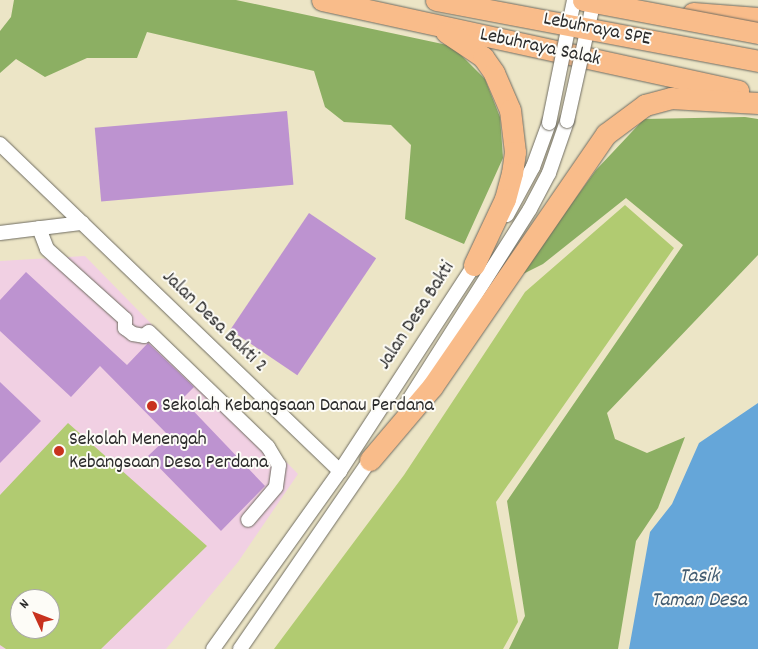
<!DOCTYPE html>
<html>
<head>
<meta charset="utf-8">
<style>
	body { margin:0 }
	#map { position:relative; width:758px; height:649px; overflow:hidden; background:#ece5c6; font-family:Dekko,sans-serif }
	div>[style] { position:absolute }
	.built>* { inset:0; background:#f1d0e3 }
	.green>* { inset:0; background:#b1cb71 }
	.forest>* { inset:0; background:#8caf63 }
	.water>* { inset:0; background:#65a6d9 }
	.building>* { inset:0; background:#bd93d0; transform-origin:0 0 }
	.roads { filter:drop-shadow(0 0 1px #6f6c61) drop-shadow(0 0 1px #6f6c61) }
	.minor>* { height:14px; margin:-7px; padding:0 7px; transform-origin:7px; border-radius:7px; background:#fff }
	.highway>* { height:21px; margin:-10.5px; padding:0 10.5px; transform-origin:10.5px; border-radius:10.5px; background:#f9bc8a }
	.bridges { filter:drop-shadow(0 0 1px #6f6c61) drop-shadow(0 0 1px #6f6c61) }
	.minor-bridge>* { height:14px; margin:-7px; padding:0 7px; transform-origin:7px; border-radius:7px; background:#fff }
	.highway-bridge>* { height:21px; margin:-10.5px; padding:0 10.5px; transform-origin:10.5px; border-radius:10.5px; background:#f9bc8a }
	.dots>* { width:14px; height:14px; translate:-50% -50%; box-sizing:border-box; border:2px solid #fdfcf7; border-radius:50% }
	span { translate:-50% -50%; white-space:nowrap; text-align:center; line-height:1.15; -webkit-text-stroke:4px #fdfcf7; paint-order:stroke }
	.street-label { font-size:20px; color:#2b2b2b }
	.poi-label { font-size:20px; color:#2b2b2b }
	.left { translate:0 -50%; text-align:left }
	.water-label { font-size:21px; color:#425c71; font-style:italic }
	.north { position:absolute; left:10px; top:589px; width:50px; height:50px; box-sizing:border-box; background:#fdfcf7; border:1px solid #a9a8a5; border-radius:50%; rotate:313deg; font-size:14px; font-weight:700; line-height:20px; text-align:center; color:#2b2b2b }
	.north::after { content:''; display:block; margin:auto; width:18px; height:22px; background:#c8321e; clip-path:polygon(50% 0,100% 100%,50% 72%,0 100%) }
</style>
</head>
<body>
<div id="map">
	<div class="built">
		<i style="clip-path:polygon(evenodd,85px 256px,298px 474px,238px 562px,166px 649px,0 649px,0 261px,85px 256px,20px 599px,50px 599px,50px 629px,20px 629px,20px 599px)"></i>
	</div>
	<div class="green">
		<i style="clip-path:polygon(625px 205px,674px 248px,496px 502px,518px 622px,503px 649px,274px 649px,404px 475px,525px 292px)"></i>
		<i style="clip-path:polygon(evenodd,68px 423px,207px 546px,101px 649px,6px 649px,0 645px,0 495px,68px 423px,20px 599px,50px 599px,50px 629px,20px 629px,20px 599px)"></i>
	</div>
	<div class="forest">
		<i style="clip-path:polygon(14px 0,236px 0,452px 46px,485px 79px,500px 117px,503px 158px,464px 244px,405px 219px,411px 145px,391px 125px,344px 122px,325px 107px,314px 71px,147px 32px,137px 58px,87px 58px,45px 77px,16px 59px,0 73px,0 31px,11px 17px)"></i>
		<i style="clip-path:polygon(745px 117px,758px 119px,758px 255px,607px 413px,615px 439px,647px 453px,685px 437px,658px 508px,636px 541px,618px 649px,509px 649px,525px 616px,507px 501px,683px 245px,626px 198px,543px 264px,519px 276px,596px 170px,644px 119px)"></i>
	</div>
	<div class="water">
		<i style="clip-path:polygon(758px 403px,758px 649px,629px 649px,650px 532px,672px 504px,699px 443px)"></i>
	</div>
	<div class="building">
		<i style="left:287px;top:111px;width:74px;height:193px;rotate:85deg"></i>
		<i style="left:309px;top:213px;width:81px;height:141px;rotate:34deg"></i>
		<i style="clip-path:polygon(26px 272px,127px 365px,148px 343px,194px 387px,182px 399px,265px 486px,221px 531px,148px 456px,169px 436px,100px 366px,71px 397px,0 331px,0 300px)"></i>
		<i style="clip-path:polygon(0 382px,41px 421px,0 463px)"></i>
	</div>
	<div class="roads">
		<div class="minor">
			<i style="left:0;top:144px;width:472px;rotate:43.9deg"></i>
			<i style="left:507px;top:215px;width:55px;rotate:-61.6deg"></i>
			<i style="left:533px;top:167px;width:47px;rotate:-70deg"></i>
			<i style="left:39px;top:228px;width:22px;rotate:69deg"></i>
			<i style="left:47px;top:249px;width:105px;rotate:41.9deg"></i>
			<i style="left:125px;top:319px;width:9px;rotate:90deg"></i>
			<i style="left:125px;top:328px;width:10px;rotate:37deg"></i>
			<i style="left:133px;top:334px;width:11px;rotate:10deg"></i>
			<i style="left:144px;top:336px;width:6px;rotate:-39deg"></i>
			<i style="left:149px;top:332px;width:165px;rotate:44deg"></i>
			<i style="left:268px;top:447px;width:21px;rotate:59deg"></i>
			<i style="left:279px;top:465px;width:22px;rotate:98deg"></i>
			<i style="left:276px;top:487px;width:43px;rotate:130.3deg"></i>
			<i style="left:0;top:233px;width:83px;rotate:-7deg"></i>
			<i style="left:405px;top:406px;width:233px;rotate:-57.6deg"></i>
			<i style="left:530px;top:209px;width:41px;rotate:-62.2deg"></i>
			<i style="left:549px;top:173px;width:55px;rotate:-70.9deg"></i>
			<i style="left:213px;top:649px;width:219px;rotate:-54.5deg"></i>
			<i style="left:340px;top:471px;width:254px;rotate:-56.9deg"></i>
			<i style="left:240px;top:649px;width:237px;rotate:-55.5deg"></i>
		</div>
		<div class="highway">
			<i style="left:322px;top:0;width:426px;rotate:12.3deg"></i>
			<i style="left:693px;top:13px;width:65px;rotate:4.4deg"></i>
			<i style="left:446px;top:32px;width:45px;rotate:34deg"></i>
			<i style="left:483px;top:57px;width:19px;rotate:55deg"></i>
			<i style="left:494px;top:73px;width:40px;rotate:66.6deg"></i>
			<i style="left:510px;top:110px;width:42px;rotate:83.2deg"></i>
			<i style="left:515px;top:152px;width:21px;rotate:98deg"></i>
			<i style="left:512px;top:173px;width:27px;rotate:105deg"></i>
			<i style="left:505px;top:199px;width:73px;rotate:115.2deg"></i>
			<i style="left:370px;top:460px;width:96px;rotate:-49.7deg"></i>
			<i style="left:432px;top:387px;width:307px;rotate:-55.5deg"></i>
			<i style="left:606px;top:134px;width:49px;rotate:-36.6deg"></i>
			<i style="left:645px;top:105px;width:27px;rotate:-15deg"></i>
			<i style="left:671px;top:98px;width:87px;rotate:3.3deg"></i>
		</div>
	</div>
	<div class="bridges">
		<div class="minor-bridge">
			<i style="left:567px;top:121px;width:124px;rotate:-77.4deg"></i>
			<i style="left:549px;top:123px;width:126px;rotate:-78.5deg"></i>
		</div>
		<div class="highway-bridge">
			<i style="left:436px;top:0;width:328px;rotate:10.7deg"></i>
			<i style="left:583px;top:0;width:178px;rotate:10.7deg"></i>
		</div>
	</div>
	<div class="dots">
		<i style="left:152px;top:406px;background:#c8321e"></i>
		<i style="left:59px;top:451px;background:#c8321e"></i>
	</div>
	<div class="street-label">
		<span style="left:597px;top:30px;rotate:11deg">Lebuhraya SPE</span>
		<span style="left:540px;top:48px;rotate:12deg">Lebuhraya Salak</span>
		<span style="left:417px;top:316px;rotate:-57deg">Jalan Desa Bakti</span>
		<span style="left:214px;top:322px;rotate:44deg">Jalan Desa Bakti 2</span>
	</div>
	<div class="poi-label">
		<span class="left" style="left:162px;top:406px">Sekolah Kebangsaan Danau Perdana</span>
		<span class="left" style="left:69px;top:452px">Sekolah Menengah<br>Kebangsaan Desa Perdana</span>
	</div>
	<div class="water-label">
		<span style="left:699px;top:589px">Tasik<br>Taman Desa</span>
	</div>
	<div class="north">N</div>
</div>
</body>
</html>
